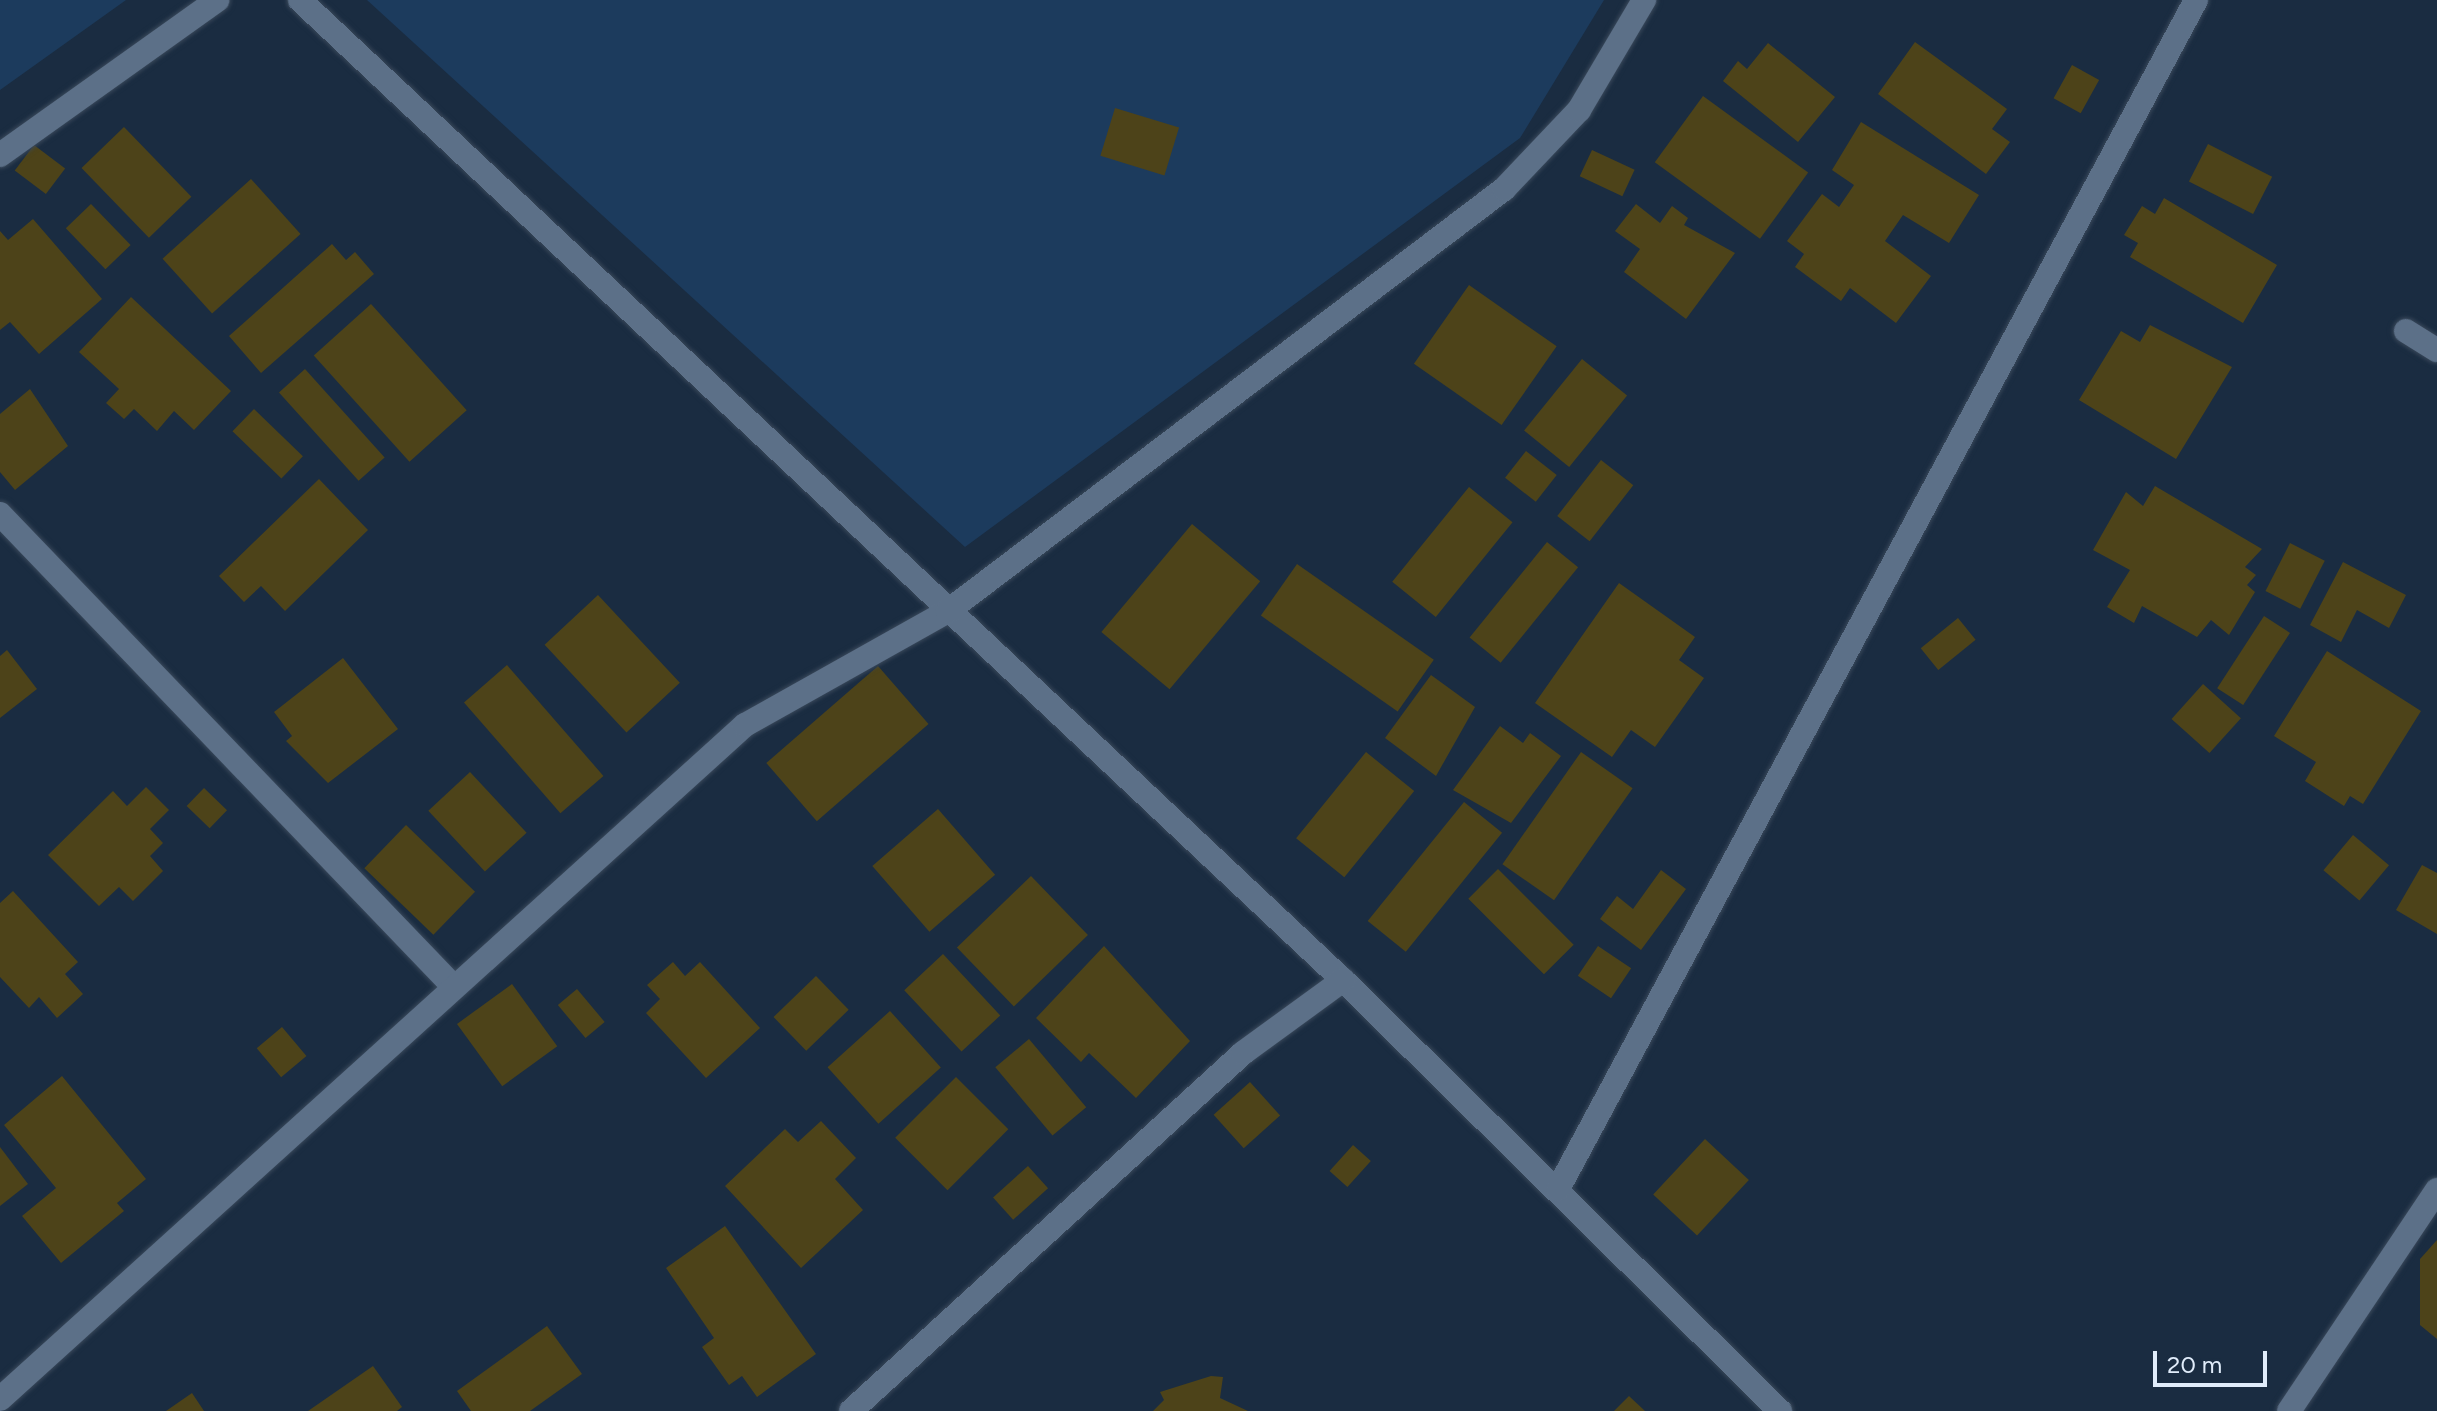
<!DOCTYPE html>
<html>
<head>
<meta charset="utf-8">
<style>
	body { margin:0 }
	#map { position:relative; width:2437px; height:1411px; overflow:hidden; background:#1a2c41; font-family:Figtree,sans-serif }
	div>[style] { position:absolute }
	.green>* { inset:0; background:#1c3b5d }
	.building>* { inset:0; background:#4d4319; transform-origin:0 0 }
	.roads { filter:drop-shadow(0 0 2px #39485a) drop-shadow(0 0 2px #39485a) }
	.minor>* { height:24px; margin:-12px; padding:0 12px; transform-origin:12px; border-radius:12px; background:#5c7088 }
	span { translate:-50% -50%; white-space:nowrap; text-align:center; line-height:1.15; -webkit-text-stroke:8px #1a2c41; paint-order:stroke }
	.scale { position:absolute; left:2153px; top:1351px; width:114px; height:36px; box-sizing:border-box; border:4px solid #e0ecfa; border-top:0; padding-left:10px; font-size:24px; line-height:28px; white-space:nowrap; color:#e0ecfa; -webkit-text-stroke:6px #1a2c41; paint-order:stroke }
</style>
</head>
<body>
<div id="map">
	<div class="green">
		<i style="clip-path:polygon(0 0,126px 0,0 90px)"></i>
		<i style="clip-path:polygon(367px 0,1604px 0,1520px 138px,965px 547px)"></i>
	</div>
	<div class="building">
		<i style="clip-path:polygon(1915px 42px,2007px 109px,1992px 129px,2010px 142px,1986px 174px,1878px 94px)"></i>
		<i style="clip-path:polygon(1768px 43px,1835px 97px,1798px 142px,1723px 81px,1738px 61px,1747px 69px)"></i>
		<i style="left:2072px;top:65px;width:31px;height:38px;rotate:29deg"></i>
		<i style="left:1703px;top:96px;width:130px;height:82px;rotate:36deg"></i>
		<i style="left:1115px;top:108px;width:67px;height:50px;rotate:17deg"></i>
		<i style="clip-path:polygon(1861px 122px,1979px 195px,1949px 243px,1903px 215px,1885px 241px,1931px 276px,1896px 323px,1850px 288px,1841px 301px,1795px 267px,1804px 254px,1787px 241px,1822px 194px,1839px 207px,1854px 185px,1832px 170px)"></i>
		<i style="left:124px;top:127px;width:97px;height:59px;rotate:46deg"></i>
		<i style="left:2208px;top:144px;width:72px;height:42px;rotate:27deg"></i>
		<i style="left:34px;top:145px;width:39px;height:32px;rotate:37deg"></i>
		<i style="left:1592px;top:150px;width:47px;height:29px;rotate:25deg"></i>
		<i style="left:251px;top:179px;width:74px;height:119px;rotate:48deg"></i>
		<i style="clip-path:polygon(2164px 198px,2277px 265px,2243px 323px,2130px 257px,2138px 243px,2124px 235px,2142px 206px,2155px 214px)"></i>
		<i style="left:91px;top:204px;width:57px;height:35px;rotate:46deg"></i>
		<i style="clip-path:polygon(1636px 204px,1660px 223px,1672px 206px,1688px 218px,1684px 225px,1735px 253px,1686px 319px,1624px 272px,1640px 249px,1615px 231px)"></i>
		<i style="clip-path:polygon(33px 219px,102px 299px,39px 354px,10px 322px,0 330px,0 231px,8px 240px)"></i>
		<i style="clip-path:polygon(332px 244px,346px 260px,355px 252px,374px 274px,261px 373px,229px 336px)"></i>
		<i style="left:1469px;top:285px;width:107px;height:96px;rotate:35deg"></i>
		<i style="clip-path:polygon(131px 297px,231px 391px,194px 430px,174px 411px,157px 431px,134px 409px,124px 419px,106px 403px,119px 389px,79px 352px)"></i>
		<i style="left:371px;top:304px;width:143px;height:77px;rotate:48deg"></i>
		<i style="clip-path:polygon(2150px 325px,2232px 367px,2176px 459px,2079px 400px,2121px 331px,2140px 342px)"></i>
		<i style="left:1582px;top:359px;width:58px;height:92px;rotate:39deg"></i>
		<i style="left:305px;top:369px;width:119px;height:35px;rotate:48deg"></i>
		<i style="clip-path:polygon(30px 389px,68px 446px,15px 490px,0 472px,0 414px)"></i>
		<i style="left:254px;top:409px;width:68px;height:31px;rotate:44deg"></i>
		<i style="left:1526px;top:451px;width:39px;height:34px;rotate:38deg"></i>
		<i style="left:1601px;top:460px;width:41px;height:71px;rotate:38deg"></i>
		<i style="clip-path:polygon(319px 479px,368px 530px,285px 611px,261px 586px,244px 602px,219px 576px)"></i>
		<i style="clip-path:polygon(2155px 486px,2262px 549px,2245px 567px,2256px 575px,2247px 585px,2255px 592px,2229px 635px,2211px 620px,2197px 637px,2142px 606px,2134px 623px,2107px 607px,2130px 570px,2093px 550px,2126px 492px,2143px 506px)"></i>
		<i style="left:1469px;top:487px;width:56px;height:122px;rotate:39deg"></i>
		<i style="left:1192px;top:524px;width:89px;height:141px;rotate:40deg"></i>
		<i style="left:1547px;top:542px;width:40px;height:123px;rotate:39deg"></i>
		<i style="left:2290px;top:543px;width:39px;height:54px;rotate:27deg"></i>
		<i style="clip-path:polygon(2343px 562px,2406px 595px,2389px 628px,2357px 610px,2341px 642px,2310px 625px)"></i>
		<i style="left:1297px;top:564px;width:167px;height:63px;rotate:35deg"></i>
		<i style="clip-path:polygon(1619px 583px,1695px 637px,1679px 660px,1704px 678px,1655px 747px,1631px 730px,1612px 757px,1535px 703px)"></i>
		<i style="left:598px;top:595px;width:120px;height:73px;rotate:47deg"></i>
		<i style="left:2264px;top:616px;width:31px;height:86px;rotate:33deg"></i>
		<i style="left:1958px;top:618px;width:28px;height:48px;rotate:51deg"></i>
		<i style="clip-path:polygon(7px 650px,37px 689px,0 718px,0 656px)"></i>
		<i style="clip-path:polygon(2327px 651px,2421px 711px,2363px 804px,2350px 796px,2344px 806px,2305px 781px,2316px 762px,2274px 736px)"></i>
		<i style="clip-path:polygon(343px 658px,398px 729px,328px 783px,286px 741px,292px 736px,274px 712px)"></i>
		<i style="left:507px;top:665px;width:147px;height:57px;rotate:49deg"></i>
		<i style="left:878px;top:666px;width:77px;height:148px;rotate:49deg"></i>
		<i style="clip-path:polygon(1431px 675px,1475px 707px,1436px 776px,1385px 738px)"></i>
		<i style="left:2203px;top:684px;width:51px;height:47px;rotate:42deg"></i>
		<i style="clip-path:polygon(1500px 726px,1523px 743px,1530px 733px,1561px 756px,1511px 823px,1453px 790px)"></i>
		<i style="left:1366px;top:752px;width:62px;height:111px;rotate:39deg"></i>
		<i style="left:1581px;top:752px;width:63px;height:137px;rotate:35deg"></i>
		<i style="left:470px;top:772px;width:83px;height:57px;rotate:47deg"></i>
		<i style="clip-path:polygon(146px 787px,169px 810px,150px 829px,163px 843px,150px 856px,163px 871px,133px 901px,119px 887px,99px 906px,48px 855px,113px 791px,127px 806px)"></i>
		<i style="left:204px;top:788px;width:32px;height:25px;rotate:44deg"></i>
		<i style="left:1464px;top:802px;width:49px;height:153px;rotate:39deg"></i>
		<i style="left:938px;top:809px;width:87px;height:87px;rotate:49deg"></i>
		<i style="left:406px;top:825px;width:96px;height:60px;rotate:44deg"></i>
		<i style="left:2353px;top:835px;width:47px;height:46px;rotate:40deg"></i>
		<i style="clip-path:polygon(2422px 865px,2437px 873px,2437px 934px,2396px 910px)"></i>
		<i style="left:1498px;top:869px;width:107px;height:42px;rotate:45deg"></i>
		<i style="clip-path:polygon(1661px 870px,1686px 889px,1641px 950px,1600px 919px,1617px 896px,1633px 909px)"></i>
		<i style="left:1031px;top:876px;width:82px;height:103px;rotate:46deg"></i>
		<i style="clip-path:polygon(13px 891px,78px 962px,65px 974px,83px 994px,57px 1018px,39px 997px,29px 1008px,0 977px,0 903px)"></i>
		<i style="clip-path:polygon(1104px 946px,1190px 1041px,1136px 1098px,1089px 1053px,1081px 1062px,1036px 1018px)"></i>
		<i style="left:1598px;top:946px;width:40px;height:36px;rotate:34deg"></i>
		<i style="left:943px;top:954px;width:84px;height:53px;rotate:47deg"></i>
		<i style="clip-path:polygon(673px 962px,685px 976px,700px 962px,760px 1028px,706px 1078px,646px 1013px,660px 999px,647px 985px)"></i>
		<i style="left:816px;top:976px;width:47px;height:59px;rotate:46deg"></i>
		<i style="left:512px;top:984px;width:77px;height:68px;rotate:54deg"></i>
		<i style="left:577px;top:989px;width:43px;height:25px;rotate:50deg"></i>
		<i style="left:890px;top:1011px;width:76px;height:84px;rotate:48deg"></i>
		<i style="left:282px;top:1027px;width:38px;height:33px;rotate:50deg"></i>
		<i style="left:1029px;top:1039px;width:89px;height:44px;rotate:50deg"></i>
		<i style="clip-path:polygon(62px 1076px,146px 1179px,117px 1203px,124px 1211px,61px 1263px,22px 1216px,56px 1188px,4px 1125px)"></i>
		<i style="left:956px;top:1077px;width:74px;height:86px;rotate:45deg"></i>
		<i style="left:1250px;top:1082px;width:45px;height:49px;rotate:48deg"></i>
		<i style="clip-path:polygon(821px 1121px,856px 1158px,835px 1179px,863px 1210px,801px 1268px,725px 1186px,785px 1129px,798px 1142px)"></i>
		<i style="left:1705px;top:1139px;width:60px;height:76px;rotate:43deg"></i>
		<i style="left:1353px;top:1145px;width:24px;height:35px;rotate:42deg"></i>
		<i style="clip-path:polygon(0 1147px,28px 1184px,0 1206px)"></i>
		<i style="left:1028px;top:1166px;width:30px;height:47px;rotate:48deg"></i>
		<i style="clip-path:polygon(725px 1226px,816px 1354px,757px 1397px,742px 1376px,729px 1385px,702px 1347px,714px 1338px,666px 1268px)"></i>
		<i style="clip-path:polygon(2437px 1240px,2437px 1339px,2420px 1325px,2420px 1259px)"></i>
		<i style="clip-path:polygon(547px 1326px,582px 1374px,530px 1411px,471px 1411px,457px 1391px)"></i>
		<i style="clip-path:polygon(373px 1366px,402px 1407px,397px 1411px,308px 1411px)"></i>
		<i style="clip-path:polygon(1211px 1376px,1223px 1377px,1220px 1398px,1248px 1411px,1153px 1411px,1164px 1400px,1160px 1392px)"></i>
		<i style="clip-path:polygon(192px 1393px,204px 1411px,166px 1411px)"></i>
		<i style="clip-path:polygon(1629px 1396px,1645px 1411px,1614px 1411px)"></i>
	</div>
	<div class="roads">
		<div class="minor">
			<i style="left:300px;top:0;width:1431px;rotate:43.22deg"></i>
			<i style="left:1343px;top:980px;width:614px;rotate:44.6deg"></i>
			<i style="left:0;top:155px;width:267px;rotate:-35.5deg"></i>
			<i style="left:2406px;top:331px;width:36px;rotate:32deg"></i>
			<i style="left:0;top:514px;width:653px;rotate:46.18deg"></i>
			<i style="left:1558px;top:1189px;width:1349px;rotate:-61.78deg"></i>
			<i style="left:0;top:1399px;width:1005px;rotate:-42.14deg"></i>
			<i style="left:745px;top:725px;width:233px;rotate:-29.3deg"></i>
			<i style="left:948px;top:611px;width:698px;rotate:-37.2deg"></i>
			<i style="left:1504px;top:189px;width:109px;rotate:-46.5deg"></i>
			<i style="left:1579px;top:110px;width:128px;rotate:-59.4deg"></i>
			<i style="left:851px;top:1411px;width:531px;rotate:-42.4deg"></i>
			<i style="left:1243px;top:1053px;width:124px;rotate:-36.1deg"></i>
			<i style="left:2289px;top:1411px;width:266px;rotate:-56.2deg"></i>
		</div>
	</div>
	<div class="scale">20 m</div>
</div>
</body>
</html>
